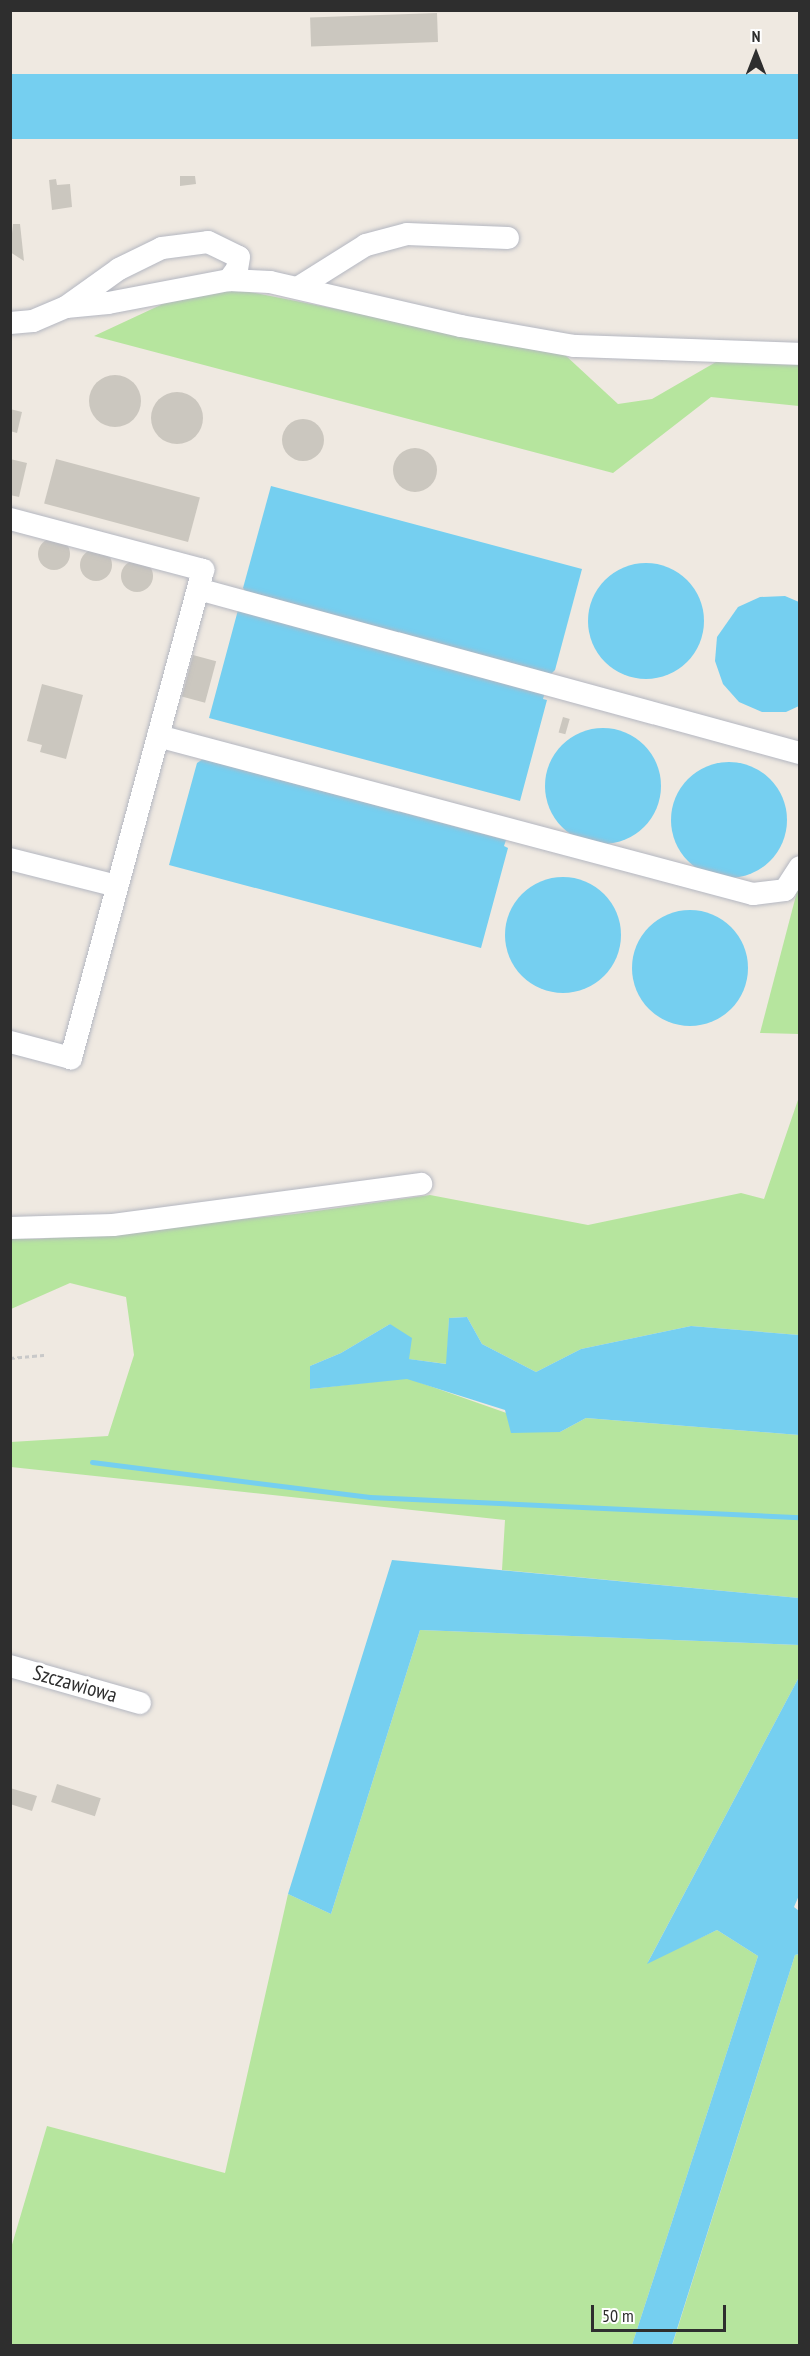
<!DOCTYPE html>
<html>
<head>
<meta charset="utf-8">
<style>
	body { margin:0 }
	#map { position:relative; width:810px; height:2356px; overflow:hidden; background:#efe9e1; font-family:"PT Sans Narrow",sans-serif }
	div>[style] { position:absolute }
	.green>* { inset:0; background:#b6e59e }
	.water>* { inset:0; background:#75cff0; transform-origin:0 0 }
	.round { border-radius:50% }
	.stream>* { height:5px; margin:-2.5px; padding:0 2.5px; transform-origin:2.5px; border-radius:2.5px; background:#75cff0 }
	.building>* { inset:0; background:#cbc7bf; transform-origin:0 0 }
	.path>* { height:3px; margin-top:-1.5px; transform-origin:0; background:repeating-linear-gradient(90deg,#c9c9c9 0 4.5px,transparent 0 7.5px) }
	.roads { filter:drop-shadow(0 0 2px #b4b7c1) drop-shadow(0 0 2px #b4b7c1) }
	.minor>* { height:22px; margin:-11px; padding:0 11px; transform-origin:11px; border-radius:11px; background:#fff }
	span { translate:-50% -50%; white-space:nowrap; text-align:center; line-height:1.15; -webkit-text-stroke:6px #fff; paint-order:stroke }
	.street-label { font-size:21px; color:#2e2e2e }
	.frame { position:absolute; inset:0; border:12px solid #2e2e2e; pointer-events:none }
	.north { position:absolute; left:726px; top:24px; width:60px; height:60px; -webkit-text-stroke:4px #fff; paint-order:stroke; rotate:0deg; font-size:16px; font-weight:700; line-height:24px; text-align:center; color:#2e2e2e }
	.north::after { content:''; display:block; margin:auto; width:21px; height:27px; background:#2e2e2e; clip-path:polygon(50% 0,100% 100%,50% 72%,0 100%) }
	.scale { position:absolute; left:591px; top:2305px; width:135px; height:27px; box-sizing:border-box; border:3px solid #2e2e2e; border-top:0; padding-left:8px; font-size:18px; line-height:21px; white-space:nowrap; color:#2e2e2e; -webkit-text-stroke:4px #fff; paint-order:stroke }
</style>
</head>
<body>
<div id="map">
	<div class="green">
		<i style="clip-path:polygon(235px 289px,564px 354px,618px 404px,652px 399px,716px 362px,799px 365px,799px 406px,711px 397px,613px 473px,94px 336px,167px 302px)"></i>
		<i style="clip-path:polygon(799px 884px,799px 1034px,760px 1033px)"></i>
		<i style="clip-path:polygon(799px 1097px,799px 1335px,691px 1326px,581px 1349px,536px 1372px,482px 1344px,467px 1317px,449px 1318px,447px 1364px,408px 1359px,390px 1324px,341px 1353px,310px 1366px,310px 1389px,407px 1378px,560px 1432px,586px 1418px,799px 1435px,799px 1598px,502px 1570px,505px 1520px,11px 1467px,11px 1442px,108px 1436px,134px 1355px,126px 1297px,70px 1283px,11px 1309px,11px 1238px,40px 1239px,295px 1214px,430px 1195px,588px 1225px,741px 1193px,764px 1199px)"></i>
		<i style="clip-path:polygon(420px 1630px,799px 1645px,799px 1677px,648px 1962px,717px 1930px,758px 1956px,632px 2345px,11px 2346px,11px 2248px,47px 2126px,225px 2173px,288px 1894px,331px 1914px)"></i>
		<i style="clip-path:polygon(799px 1954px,799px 2345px,672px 2346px,795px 1955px)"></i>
	</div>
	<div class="water">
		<i style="left:799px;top:74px;width:65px;height:788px;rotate:90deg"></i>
		<i style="clip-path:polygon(271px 486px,582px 569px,555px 670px,550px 675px,247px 594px,243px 588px)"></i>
		<i class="round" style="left:588px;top:563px;width:116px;height:116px"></i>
		<i style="clip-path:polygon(785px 596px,799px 602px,799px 706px,786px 712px,762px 712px,739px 702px,723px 684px,715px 661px,717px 637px,738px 607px,760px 597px)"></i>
		<i style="clip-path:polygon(238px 610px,545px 692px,543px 699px,547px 700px,520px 801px,209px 718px)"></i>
		<i class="round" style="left:545px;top:728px;width:116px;height:116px"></i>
		<i style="clip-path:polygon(203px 759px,506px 840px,504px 846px,508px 848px,481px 948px,169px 865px,197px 763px)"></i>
		<i class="round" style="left:671px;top:762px;width:116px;height:116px"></i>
		<i class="round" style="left:505px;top:877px;width:116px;height:116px"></i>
		<i class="round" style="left:632px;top:910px;width:116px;height:116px"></i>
		<i style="clip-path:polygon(467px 1317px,482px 1344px,536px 1372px,581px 1349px,691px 1326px,799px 1335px,799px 1435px,586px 1418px,560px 1432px,511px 1433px,505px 1410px,407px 1379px,310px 1389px,310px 1366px,341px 1353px,390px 1324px,412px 1338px,409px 1359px,446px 1364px,449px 1318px)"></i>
		<i style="clip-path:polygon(392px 1560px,799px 1598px,799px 1645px,420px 1630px,331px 1914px,288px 1894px)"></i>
		<i style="clip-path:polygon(799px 1677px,800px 1893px,794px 1907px,799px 1911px,799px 1954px,795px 1955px,672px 2345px,632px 2345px,758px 1956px,717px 1930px,647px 1964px)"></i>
	</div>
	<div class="stream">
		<i style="left:92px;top:1462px;width:280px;rotate:7.2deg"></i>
		<i style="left:370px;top:1497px;width:430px;rotate:2.7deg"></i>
	</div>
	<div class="building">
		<i style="left:437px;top:13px;width:29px;height:127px;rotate:88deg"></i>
		<i style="clip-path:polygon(180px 176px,195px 176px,196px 184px,180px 186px)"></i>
		<i style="clip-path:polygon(56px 179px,57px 185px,70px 184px,72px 207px,52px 210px,49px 180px)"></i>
		<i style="clip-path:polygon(13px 224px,20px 224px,24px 261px,10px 252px)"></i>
		<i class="round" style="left:89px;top:375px;width:52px;height:52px"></i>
		<i class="round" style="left:151px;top:392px;width:52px;height:52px"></i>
		<i style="clip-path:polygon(10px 409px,22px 412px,17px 433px,10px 431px)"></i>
		<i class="round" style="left:282px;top:419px;width:42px;height:42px"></i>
		<i class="round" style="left:393px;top:448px;width:44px;height:44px"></i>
		<i style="clip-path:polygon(10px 459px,27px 463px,19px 497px,10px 495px)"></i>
		<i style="left:56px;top:459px;width:149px;height:46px;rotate:15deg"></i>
		<i class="round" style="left:38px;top:538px;width:32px;height:32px"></i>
		<i class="round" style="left:80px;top:549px;width:32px;height:32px"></i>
		<i class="round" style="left:121px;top:560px;width:32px;height:32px"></i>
		<i style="left:193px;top:655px;width:24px;height:43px;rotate:15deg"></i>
		<i style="clip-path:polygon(42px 684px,83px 695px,66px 759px,40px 752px,42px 745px,27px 741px)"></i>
		<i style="left:563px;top:717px;width:7px;height:16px;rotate:16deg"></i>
		<i style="left:57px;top:1784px;width:46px;height:19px;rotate:18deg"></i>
		<i style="clip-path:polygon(10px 1788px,37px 1796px,32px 1811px,10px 1804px)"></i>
	</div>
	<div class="path">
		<i style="left:10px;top:1358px;width:36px;rotate:-5deg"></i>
	</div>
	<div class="roads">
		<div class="minor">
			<i style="left:229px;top:280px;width:41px;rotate:2.8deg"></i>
			<i style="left:270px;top:282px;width:196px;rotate:13deg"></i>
			<i style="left:461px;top:326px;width:115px;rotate:10deg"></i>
			<i style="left:574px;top:346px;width:226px;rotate:2deg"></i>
			<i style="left:299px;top:287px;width:79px;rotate:-32.1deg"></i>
			<i style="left:366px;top:245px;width:42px;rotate:-15deg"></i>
			<i style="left:407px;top:234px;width:101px;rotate:2.3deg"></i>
			<i style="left:10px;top:323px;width:23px;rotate:-5deg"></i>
			<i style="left:33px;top:321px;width:36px;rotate:-23deg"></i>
			<i style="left:66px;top:307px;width:65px;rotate:-35.6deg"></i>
			<i style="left:119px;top:269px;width:48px;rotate:-26deg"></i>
			<i style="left:162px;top:248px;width:46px;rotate:-7.4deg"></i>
			<i style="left:208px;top:242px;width:34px;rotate:26deg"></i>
			<i style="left:239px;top:257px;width:12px;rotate:99deg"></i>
			<i style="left:237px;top:269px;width:14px;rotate:126deg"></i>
			<i style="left:229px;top:280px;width:123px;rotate:169.2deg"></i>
			<i style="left:108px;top:303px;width:42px;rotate:174.6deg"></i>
			<i style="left:10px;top:519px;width:200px;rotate:14.8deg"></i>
			<i style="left:203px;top:570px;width:506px;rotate:105.14deg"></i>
			<i style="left:71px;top:1058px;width:63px;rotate:-165.3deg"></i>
			<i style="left:198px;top:589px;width:624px;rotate:15.24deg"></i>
			<i style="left:158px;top:736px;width:616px;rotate:14.87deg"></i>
			<i style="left:753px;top:894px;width:32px;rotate:-7deg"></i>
			<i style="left:785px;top:890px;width:27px;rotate:-57deg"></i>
			<i style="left:10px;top:859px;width:110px;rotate:14.2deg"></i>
			<i style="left:10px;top:1228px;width:103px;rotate:-1.7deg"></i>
			<i style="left:113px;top:1225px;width:311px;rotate:-7.6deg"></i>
			<i style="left:10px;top:1666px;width:135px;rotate:15.9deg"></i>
		</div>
	</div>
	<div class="street-label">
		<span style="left:75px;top:1684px;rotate:16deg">Szczawiowa</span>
	</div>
	<div class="frame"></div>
	<div class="north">N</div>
	<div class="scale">50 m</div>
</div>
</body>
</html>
